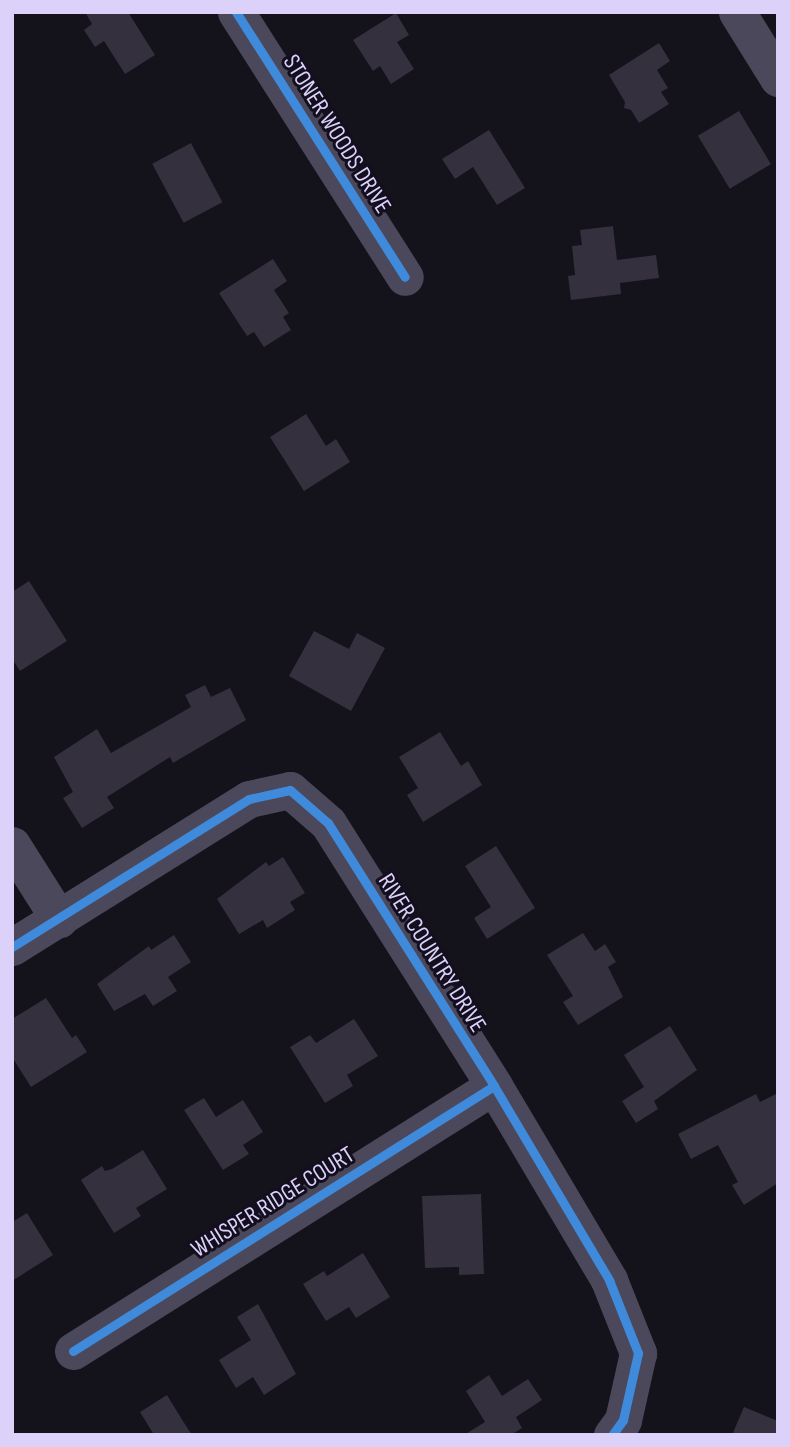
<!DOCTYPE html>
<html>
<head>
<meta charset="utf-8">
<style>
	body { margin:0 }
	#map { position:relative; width:790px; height:1447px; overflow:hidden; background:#14121a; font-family:"Sofia Sans Condensed",sans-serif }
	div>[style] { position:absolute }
	.building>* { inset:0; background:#34303d; transform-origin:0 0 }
	.minor>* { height:37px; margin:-18.5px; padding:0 18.5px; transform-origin:18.5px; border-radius:18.5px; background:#4a485a }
	.cycleway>* { height:9px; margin:-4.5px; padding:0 4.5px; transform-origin:4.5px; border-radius:4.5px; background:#408adc }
	span { translate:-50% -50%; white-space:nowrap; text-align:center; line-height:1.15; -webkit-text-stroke:6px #130f1e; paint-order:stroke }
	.street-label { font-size:24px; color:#dbd1f9 }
	.frame { position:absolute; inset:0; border:14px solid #dbd1f9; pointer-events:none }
</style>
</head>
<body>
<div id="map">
	<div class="building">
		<i style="clip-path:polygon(85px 12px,128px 12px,155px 55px,125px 74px,104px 41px,95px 47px,84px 30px,92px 24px)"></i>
		<i style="clip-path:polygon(396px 13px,409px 35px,397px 42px,414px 69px,391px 84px,380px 66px,373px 71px,353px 40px)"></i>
		<i style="clip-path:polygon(659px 43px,670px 61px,657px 70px,668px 88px,661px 92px,669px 104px,639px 123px,631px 110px,624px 108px,625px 102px,609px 75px)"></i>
		<i style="left:739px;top:111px;width:62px;height:48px;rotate:59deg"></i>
		<i style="clip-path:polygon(489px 130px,525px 188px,497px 205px,473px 167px,455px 179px,442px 159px)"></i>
		<i style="left:191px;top:143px;width:67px;height:44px;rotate:62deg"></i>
		<i style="clip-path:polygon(613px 226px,617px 260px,656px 255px,659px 278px,620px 283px,621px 294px,571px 300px,568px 276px,575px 275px,572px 246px,582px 245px,580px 230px)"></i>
		<i style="clip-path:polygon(273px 259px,287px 281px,274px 290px,289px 313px,283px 317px,291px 330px,264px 347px,254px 332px,247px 336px,219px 293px)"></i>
		<i style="clip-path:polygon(306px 414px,326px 446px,336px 439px,350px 462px,304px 491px,270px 437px)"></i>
		<i style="clip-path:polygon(29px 581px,67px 641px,20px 671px,12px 659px,12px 592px)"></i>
		<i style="clip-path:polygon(314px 631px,349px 649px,357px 633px,385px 648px,351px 711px,289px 676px)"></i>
		<i style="clip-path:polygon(205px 685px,211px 697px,230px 688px,246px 720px,173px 763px,170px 757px,107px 797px,114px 808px,82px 828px,63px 798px,73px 792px,54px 757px,97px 729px,111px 753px,191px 707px,185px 695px)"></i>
		<i style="clip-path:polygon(440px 732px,461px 766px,468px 761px,482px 785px,423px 822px,407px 795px,418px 788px,399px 757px)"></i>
		<i style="clip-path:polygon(496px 846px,535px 908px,487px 939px,474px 918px,491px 907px,465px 866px)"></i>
		<i style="clip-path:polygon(283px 857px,305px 893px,290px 902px,295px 910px,267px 928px,263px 920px,239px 934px,217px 899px,266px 862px,269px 866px)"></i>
		<i style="clip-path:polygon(583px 933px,595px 951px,605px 944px,616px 962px,608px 967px,623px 997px,578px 1025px,563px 1002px,573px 996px,547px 955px)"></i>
		<i style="clip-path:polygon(174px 935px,191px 962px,168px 977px,177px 991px,153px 1006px,145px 994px,114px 1011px,97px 984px,149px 946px,151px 950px)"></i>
		<i style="clip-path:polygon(46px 998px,72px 1038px,76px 1035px,87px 1052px,31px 1087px,12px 1057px,12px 1019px)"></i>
		<i style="clip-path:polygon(354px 1019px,378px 1056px,347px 1075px,353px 1086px,325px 1103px,290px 1047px,310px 1035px,316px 1043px)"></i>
		<i style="clip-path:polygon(670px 1026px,697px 1070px,654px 1101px,658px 1109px,636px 1123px,622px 1101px,644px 1087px,624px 1055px)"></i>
		<i style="clip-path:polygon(778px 1093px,778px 1183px,744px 1205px,732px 1185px,738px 1182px,718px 1145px,691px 1159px,678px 1134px,756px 1094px,760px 1102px)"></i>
		<i style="clip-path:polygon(204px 1098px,216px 1117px,243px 1100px,263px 1132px,243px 1145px,249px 1154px,223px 1170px,184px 1110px)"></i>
		<i style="clip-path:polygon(143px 1150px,167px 1189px,136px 1208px,141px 1216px,114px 1233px,81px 1180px,102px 1166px,105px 1171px,112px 1169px)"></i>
		<i style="clip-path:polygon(481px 1194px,484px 1274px,459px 1275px,459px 1267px,425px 1268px,422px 1196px)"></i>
		<i style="clip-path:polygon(27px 1213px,53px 1255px,12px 1281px,12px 1222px)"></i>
		<i style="clip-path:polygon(363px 1253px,390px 1297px,356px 1318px,349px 1307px,326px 1321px,303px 1284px,324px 1271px,327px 1276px)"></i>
		<i style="clip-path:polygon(258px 1304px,296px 1374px,264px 1395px,253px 1377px,236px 1388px,219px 1360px,251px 1340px,237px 1317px)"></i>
		<i style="clip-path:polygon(489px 1375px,502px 1396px,528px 1379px,542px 1400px,516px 1417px,522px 1428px,511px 1435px,464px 1435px,485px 1422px,466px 1391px)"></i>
		<i style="clip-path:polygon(167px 1395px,181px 1418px,192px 1435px,154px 1435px,140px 1412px)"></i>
		<i style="clip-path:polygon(744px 1407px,778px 1421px,778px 1435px,732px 1435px)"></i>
	</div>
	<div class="minor">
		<i style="left:236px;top:12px;width:314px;rotate:57.5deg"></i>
		<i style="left:737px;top:12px;width:78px;rotate:58.2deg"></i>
		<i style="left:12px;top:845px;width:88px;rotate:57.6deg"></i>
		<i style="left:12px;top:947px;width:279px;rotate:-32deg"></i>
		<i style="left:249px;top:799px;width:42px;rotate:-12.4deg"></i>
		<i style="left:290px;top:790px;width:50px;rotate:41deg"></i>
		<i style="left:328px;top:823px;width:311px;rotate:57.7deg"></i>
		<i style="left:494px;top:1086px;width:226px;rotate:59.3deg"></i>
		<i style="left:609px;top:1280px;width:79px;rotate:68.3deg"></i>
		<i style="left:638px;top:1353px;width:69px;rotate:102.6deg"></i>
		<i style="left:623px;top:1420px;width:19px;rotate:126deg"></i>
		<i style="left:73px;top:1351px;width:497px;rotate:-32.2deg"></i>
	</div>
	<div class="cycleway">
		<i style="left:236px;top:12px;width:314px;rotate:57.5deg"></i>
		<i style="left:12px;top:947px;width:279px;rotate:-32deg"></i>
		<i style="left:249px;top:799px;width:42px;rotate:-12.4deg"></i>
		<i style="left:290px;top:790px;width:50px;rotate:41deg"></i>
		<i style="left:328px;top:823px;width:311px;rotate:57.7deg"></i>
		<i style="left:494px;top:1086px;width:226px;rotate:59.3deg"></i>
		<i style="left:609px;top:1280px;width:79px;rotate:68.3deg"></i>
		<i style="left:638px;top:1353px;width:69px;rotate:102.6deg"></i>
		<i style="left:623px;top:1420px;width:19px;rotate:126deg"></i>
		<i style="left:73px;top:1351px;width:497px;rotate:-32.2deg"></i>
	</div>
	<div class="street-label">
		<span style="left:337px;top:134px;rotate:58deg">STONER WOODS DRIVE</span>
		<span style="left:432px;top:953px;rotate:58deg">RIVER COUNTRY DRIVE</span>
		<span style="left:273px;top:1202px;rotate:-32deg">WHISPER RIDGE COURT</span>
	</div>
	<div class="frame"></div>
</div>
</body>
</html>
